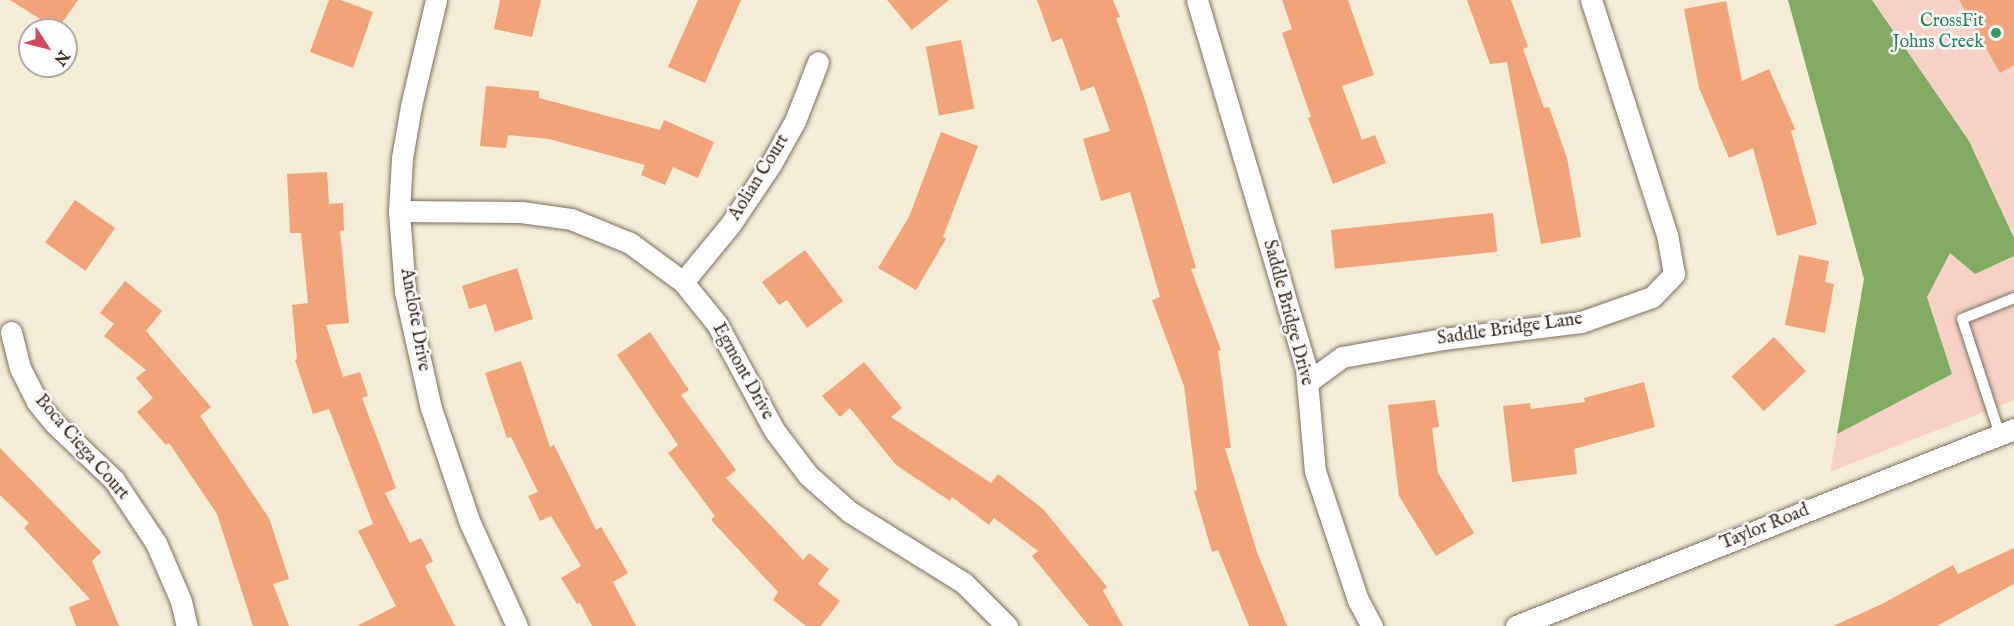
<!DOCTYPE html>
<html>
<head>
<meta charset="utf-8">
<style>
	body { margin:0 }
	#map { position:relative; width:2014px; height:626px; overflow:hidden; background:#f3ecd6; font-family:"IM FELL English",serif }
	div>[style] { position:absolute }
	.built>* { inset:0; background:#f7d1c6 }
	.forest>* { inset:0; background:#81ab62 }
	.building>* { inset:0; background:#f2a37a; transform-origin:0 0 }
	.roads { filter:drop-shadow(0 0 2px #7b6e5e) drop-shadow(0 0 2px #7b6e5e) }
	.service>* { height:10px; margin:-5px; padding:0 5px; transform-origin:5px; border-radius:5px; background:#fff }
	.minor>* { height:21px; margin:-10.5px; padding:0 10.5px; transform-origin:10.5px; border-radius:10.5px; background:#fff }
	.dots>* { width:16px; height:16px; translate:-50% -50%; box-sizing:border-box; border:3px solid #fff; border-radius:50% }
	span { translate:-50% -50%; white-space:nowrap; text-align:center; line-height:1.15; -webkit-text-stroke:5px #fff; paint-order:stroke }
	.leisure-label { font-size:18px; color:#27864d }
	.right { translate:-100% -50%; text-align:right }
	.street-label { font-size:18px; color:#3b2a1e }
	.north { position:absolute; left:18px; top:18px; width:60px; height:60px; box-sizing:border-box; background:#fff; border:2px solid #b1aaa5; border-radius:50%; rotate:126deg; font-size:16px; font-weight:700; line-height:24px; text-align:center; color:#3b2a1e }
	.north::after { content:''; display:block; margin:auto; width:21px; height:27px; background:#d1495b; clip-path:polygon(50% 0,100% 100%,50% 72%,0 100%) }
</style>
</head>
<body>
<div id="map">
	<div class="built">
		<i style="clip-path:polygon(1872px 0,2014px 0,2014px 238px,1969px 141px)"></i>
		<i style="clip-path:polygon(1950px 252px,1975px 274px,2014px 256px,2014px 400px,1830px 472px,1837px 434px,1952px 374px,1927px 297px)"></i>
	</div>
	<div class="forest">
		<i style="clip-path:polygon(1788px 0,1872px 0,1969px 141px,2014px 238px,2014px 256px,1975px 274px,1950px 253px,1927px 297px,1952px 374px,1837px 434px,1864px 279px)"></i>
	</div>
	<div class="building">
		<i style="clip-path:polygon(10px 0,78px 0,57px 30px)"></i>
		<i style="clip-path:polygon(329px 0,341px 0,373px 12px,353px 68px,310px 52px)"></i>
		<i style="clip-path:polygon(500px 0,541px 0,532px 37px,494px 29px)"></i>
		<i style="clip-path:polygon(698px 0,741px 0,705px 83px,668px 67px)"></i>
		<i style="clip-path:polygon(887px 0,949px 0,912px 30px)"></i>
		<i style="clip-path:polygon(1037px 0,1113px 0,1120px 17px,1116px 18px,1145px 100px,1196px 268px,1191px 269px,1221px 350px,1218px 351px,1231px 448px,1225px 448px,1257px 552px,1287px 626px,1249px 626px,1218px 550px,1212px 552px,1194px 491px,1197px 490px,1184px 386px,1152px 300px,1160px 297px,1130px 192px,1101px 201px,1083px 139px,1110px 131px,1094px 86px,1081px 91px,1062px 38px,1052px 42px)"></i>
		<i style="clip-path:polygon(1282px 0,1348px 0,1374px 75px,1342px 86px,1362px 140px,1375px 135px,1386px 163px,1333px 184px,1308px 118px,1311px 117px,1282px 33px,1292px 29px)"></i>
		<i style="clip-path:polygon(1467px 0,1511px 0,1528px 47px,1523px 49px,1544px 108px,1549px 107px,1567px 158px,1581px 237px,1541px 244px,1507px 62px,1490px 64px)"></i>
		<i style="clip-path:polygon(1959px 0,2014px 0,2014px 65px,2000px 73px)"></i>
		<i style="clip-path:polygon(1726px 1px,1742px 81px,1769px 69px,1795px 129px,1791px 131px,1817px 224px,1777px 236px,1753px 148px,1729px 158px,1699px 88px,1684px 9px)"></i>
		<i style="left:961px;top:40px;width:70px;height:36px;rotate:79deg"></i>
		<i style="clip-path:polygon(486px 86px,539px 91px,539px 98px,660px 130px,664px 120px,714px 142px,698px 178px,673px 167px,665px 185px,641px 175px,645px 165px,549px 139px,508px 135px,506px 148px,480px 146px)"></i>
		<i style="clip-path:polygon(941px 132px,978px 146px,943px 237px,946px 239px,916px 290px,878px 268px,909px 217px)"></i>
		<i style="clip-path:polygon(327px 172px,329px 204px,343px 203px,344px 230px,340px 231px,349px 323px,326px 325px,343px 377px,360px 372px,368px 396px,362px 398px,396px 488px,385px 493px,410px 543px,421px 538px,433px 561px,425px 566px,455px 626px,357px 626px,396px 606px,358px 531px,373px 524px,329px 409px,313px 414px,295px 360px,297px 359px,292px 305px,308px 303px,301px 233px,290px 233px,287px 174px)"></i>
		<i style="left:75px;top:200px;width:49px;height:52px;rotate:35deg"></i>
		<i style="left:1493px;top:213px;width:39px;height:163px;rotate:84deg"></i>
		<i style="clip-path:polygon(805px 250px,843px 301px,807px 328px,787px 300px,779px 305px,762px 282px)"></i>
		<i style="clip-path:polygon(1799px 255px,1829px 261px,1825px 282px,1834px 284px,1825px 333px,1785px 325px)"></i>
		<i style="clip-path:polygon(517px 268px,533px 319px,495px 332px,486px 304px,469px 309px,462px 286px)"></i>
		<i style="clip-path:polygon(125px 281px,162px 311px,146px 331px,211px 407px,200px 416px,269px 518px,289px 579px,273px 584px,289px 626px,253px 626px,217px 514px,169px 443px,166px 445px,137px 412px,153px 398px,136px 378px,146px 370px,104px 336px,114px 324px,100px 313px)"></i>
		<i style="clip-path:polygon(650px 332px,689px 390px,681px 395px,736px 470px,726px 478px,803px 560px,809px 553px,829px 569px,818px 584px,840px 601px,821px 626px,806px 626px,773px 600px,778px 592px,711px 520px,715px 516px,668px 453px,678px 445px,617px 355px)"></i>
		<i style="left:1774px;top:337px;width:47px;height:58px;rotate:47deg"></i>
		<i style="clip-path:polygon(521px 361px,550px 447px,554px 445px,596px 530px,601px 527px,628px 573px,613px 582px,636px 626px,592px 626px,580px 603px,577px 604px,561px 578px,581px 566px,551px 516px,540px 521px,528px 496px,538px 492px,511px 437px,507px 438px,485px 373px)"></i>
		<i style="clip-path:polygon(864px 362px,902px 408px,891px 417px,991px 483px,998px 474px,1043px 509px,1107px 587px,1103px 591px,1123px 626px,1089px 626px,1032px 556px,1038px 551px,994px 518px,989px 525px,952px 497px,950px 501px,896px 465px,850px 408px,840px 417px,822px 396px)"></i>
		<i style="clip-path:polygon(1644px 382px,1655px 427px,1574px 449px,1577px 474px,1512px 482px,1503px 406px,1530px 403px,1531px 409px,1585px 402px,1584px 398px)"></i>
		<i style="clip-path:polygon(1435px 400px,1439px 427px,1432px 428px,1438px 473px,1474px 533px,1436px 556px,1399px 496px,1388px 405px)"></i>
		<i style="clip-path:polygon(0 448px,101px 552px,92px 561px,119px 626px,76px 626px,69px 607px,90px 599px,24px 528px,29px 523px,0 495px)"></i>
		<i style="clip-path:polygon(2014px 548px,2014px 584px,1937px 626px,1833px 626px,1882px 604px,1953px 565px,1958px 574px)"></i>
	</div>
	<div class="roads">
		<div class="service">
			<i style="left:2000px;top:435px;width:122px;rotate:-108.1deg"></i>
			<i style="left:1962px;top:319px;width:56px;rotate:-22deg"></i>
		</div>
		<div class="minor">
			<i style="left:436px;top:0;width:109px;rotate:103.3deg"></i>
			<i style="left:411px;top:106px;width:53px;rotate:99.8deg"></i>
			<i style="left:402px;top:158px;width:53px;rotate:93.2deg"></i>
			<i style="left:399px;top:211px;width:81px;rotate:85.8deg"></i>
			<i style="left:405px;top:292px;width:119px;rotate:77.4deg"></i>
			<i style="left:431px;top:408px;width:121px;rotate:71.3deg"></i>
			<i style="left:470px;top:523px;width:113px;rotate:65.5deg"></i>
			<i style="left:1197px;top:0;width:385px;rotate:73.5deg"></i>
			<i style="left:1306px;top:369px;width:102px;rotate:85deg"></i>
			<i style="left:1315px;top:471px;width:136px;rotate:71.6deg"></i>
			<i style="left:1358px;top:600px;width:30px;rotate:62deg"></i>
			<i style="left:399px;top:211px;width:122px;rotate:0.5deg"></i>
			<i style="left:521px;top:212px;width:50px;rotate:8deg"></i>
			<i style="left:571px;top:219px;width:64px;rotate:22.1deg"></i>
			<i style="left:630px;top:243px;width:66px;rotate:36.3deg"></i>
			<i style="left:683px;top:282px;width:54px;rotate:51deg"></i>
			<i style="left:717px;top:324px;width:120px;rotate:61.7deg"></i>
			<i style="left:774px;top:430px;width:56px;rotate:52.9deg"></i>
			<i style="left:808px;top:475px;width:56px;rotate:41.4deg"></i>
			<i style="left:850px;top:512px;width:134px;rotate:31.9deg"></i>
			<i style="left:964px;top:583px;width:61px;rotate:45deg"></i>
			<i style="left:683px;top:282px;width:74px;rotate:-50.5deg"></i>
			<i style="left:730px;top:225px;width:73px;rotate:-56.1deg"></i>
			<i style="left:771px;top:164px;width:49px;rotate:-60.8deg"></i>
			<i style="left:795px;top:121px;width:63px;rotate:-68.7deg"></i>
			<i style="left:11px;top:332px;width:37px;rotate:76deg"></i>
			<i style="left:20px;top:368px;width:38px;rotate:63deg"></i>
			<i style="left:37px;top:402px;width:27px;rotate:51deg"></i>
			<i style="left:54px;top:423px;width:83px;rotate:43.5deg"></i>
			<i style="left:114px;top:480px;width:76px;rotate:56.3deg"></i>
			<i style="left:156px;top:543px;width:63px;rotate:66.7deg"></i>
			<i style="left:181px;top:601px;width:26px;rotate:77deg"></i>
			<i style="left:1308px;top:382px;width:42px;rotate:-36.3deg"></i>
			<i style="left:1342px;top:357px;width:103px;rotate:-10.1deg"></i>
			<i style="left:1443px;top:339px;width:139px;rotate:-7deg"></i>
			<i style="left:1581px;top:322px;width:75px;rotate:-19.4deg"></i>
			<i style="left:1652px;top:297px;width:32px;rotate:-46deg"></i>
			<i style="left:1674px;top:274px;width:40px;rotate:-100deg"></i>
			<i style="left:1667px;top:235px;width:247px;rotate:-107.9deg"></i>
			<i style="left:1516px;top:626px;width:536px;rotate:-21.58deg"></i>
		</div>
	</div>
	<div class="dots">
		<i style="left:1996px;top:33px;background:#2e9e5b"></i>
	</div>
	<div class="leisure-label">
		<span class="right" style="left:1984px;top:33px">CrossFit<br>Johns Creek</span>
	</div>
	<div class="street-label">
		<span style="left:760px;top:178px;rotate:-58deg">Aolian Court</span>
		<span style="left:1287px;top:313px;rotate:75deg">Saddle Bridge Drive</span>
		<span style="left:414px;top:320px;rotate:80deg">Anclote Drive</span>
		<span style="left:1510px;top:330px;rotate:-8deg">Saddle Bridge Lane</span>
		<span style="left:742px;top:372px;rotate:61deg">Egmont Drive</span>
		<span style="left:81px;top:448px;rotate:49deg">Boca Ciega Court</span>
		<span style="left:1765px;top:528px;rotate:-22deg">Taylor Road</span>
	</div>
	<div class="north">N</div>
</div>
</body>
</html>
